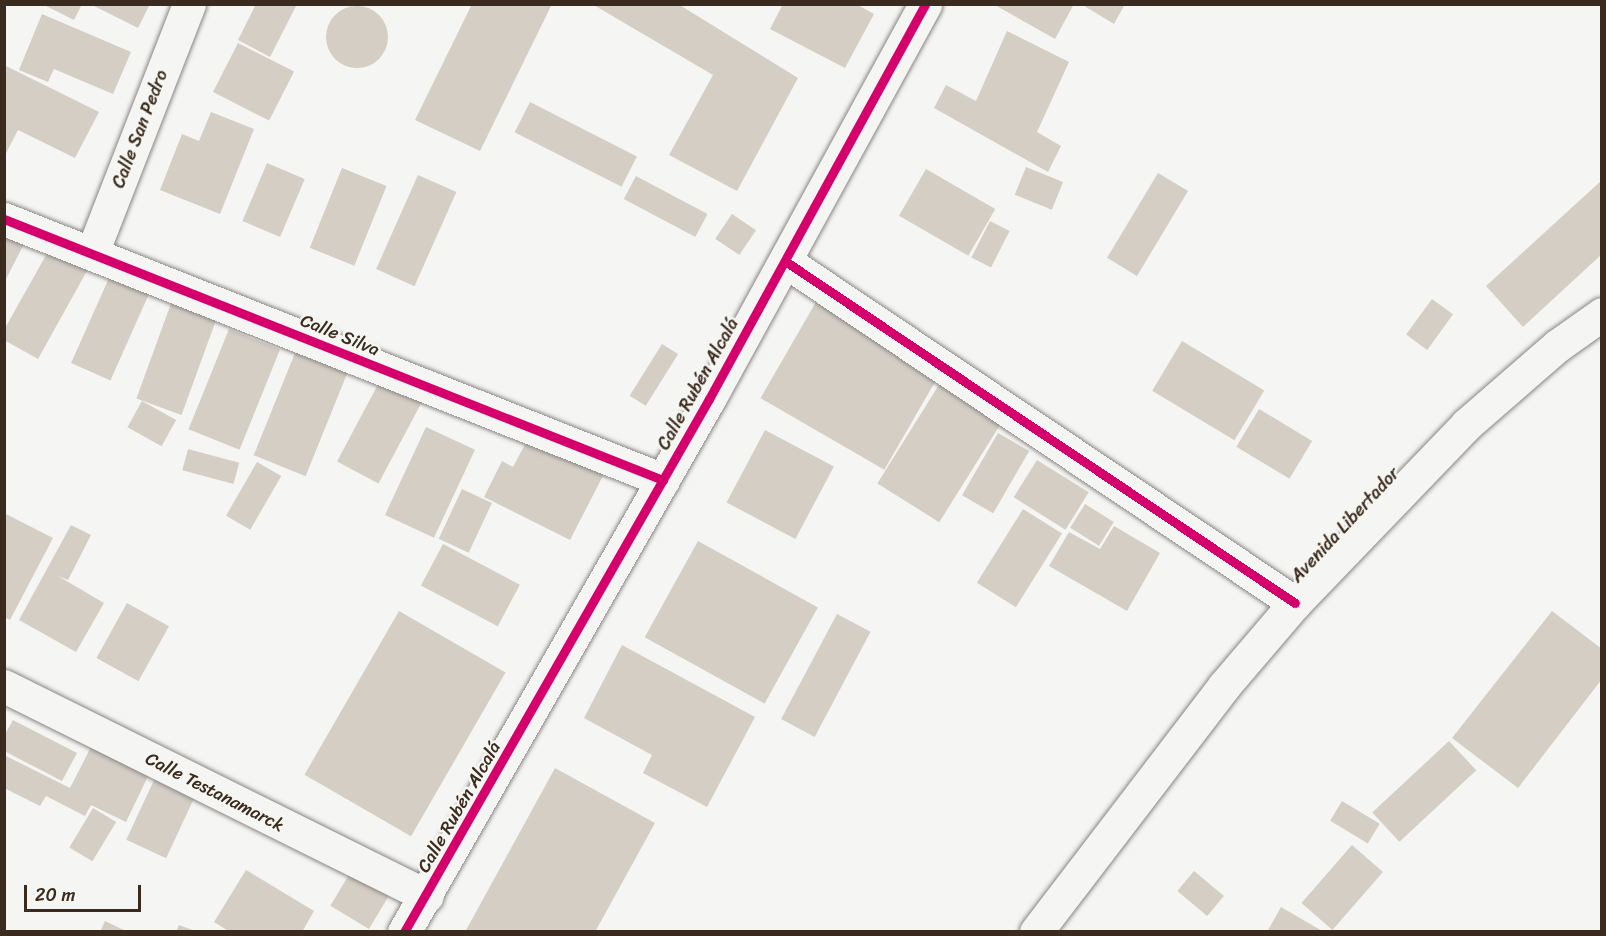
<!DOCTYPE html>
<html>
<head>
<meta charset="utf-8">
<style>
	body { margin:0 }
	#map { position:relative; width:1606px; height:936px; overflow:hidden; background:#f5f5f3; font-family:Sriracha,sans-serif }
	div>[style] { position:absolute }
	.building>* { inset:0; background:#d5cec5; transform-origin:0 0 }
	.round { border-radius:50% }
	.roads { filter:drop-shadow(0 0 2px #8a8683) drop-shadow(0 0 2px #8a8683) }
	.minor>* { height:33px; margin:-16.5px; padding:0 16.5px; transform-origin:16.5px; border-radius:16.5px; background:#f5f5f3 }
	.highway>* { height:33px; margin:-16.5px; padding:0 16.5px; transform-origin:16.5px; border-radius:16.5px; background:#f5f5f3 }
	.cycleway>* { height:9px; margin:-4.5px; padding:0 4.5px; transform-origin:4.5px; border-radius:4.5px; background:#d6006c }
	span { translate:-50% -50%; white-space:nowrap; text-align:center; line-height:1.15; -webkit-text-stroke:5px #f6f6f2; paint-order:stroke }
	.street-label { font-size:18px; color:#3b2a1e }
	.frame { position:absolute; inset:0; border:6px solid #3b2a1e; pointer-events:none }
	.scale { position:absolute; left:24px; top:885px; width:117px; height:27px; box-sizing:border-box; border:3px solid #3b2a1e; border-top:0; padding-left:8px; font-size:18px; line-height:21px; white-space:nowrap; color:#3b2a1e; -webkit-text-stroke:4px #f6f6f2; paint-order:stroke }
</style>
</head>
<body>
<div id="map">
	<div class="building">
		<i style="clip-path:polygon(42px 4px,82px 4px,74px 20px)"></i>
		<i style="clip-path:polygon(90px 4px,150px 4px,138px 28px)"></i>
		<i style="clip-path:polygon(256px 4px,297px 4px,270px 57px,238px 40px)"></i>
		<i style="clip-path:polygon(472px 4px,552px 4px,480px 151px,415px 120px)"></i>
		<i style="clip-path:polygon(592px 4px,678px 4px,798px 78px,737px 191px,669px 155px,713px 75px)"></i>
		<i style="clip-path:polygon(783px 4px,856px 4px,874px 14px,845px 68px,770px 29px)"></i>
		<i style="clip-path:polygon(993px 4px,1074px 4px,1055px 39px)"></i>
		<i style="clip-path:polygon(1081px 4px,1125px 4px,1114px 24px)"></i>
		<i class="round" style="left:326px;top:6px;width:62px;height:62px"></i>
		<i style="clip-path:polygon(42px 14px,131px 52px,113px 94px,54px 69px,48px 82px,19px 70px)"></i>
		<i style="clip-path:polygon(1007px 31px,1069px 62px,1037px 132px,1061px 146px,1048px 172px,934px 108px,946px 85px,976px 101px)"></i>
		<i style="left:238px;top:43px;width:63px;height:55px;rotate:27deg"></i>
		<i style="clip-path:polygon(4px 65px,99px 112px,75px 158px,18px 130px,4px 157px)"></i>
		<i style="left:530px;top:102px;width:120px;height:34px;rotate:27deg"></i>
		<i style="clip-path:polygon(211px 112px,254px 129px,220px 214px,160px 190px,182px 134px,199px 141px)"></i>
		<i style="left:267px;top:163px;width:41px;height:63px;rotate:23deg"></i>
		<i style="left:1026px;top:167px;width:40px;height:30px;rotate:22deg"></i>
		<i style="left:342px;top:168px;width:48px;height:86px;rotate:22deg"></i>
		<i style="left:926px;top:169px;width:80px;height:54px;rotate:30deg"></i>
		<i style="left:1158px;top:173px;width:35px;height:99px;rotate:31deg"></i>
		<i style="left:418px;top:175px;width:42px;height:103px;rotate:24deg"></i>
		<i style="left:636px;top:176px;width:81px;height:26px;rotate:28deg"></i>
		<i style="clip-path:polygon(1602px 180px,1602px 254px,1523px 327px,1486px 286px)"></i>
		<i style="left:732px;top:214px;width:29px;height:30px;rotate:34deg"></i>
		<i style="left:990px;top:221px;width:22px;height:41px;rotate:27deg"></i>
		<i style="clip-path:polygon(4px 232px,25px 242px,4px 283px)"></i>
		<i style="clip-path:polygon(50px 248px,88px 269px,38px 359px,4px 340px,4px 330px)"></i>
		<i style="left:113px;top:269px;width:43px;height:103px;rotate:24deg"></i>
		<i style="left:173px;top:298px;width:48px;height:107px;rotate:20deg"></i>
		<i style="left:1432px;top:299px;width:26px;height:44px;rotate:36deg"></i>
		<i style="left:816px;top:302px;width:143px;height:111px;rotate:30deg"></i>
		<i style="left:229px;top:329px;width:55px;height:108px;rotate:22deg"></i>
		<i style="left:1182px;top:341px;width:96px;height:58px;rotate:31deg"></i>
		<i style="left:299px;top:343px;width:56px;height:121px;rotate:22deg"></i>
		<i style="left:662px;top:344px;width:19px;height:61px;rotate:32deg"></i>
		<i style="left:383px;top:375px;width:47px;height:98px;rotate:28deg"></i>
		<i style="left:942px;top:380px;width:73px;height:122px;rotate:32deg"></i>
		<i style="left:142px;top:401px;width:39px;height:30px;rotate:29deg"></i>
		<i style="left:1259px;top:409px;width:62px;height:44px;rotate:31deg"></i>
		<i style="left:426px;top:427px;width:54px;height:97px;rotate:25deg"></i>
		<i style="left:765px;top:430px;width:78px;height:82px;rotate:28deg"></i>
		<i style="clip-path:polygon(532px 431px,607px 468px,570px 540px,484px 497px,502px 461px,513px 467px)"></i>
		<i style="left:998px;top:433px;width:36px;height:72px;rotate:30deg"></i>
		<i style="left:188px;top:449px;width:53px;height:22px;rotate:15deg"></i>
		<i style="left:1037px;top:460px;width:61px;height:44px;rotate:32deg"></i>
		<i style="left:257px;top:462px;width:28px;height:62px;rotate:30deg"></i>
		<i style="left:462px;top:489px;width:33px;height:55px;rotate:25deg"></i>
		<i style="left:1085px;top:504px;width:34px;height:28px;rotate:32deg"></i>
		<i style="left:1023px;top:509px;width:46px;height:87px;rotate:32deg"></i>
		<i style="clip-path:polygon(4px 513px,53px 538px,10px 620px,4px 617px)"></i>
		<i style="clip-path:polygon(71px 525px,91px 535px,68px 580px,58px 576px,104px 603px,76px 652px,19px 620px)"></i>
		<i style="clip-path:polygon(1114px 526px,1160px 553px,1127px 611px,1049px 566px,1069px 532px,1100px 549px)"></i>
		<i style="left:698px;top:541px;width:137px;height:110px;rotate:29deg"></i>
		<i style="left:443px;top:544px;width:87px;height:47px;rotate:28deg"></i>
		<i style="left:127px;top:603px;width:48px;height:63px;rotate:29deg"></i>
		<i style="left:399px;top:611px;width:123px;height:189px;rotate:30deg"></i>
		<i style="clip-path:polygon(1552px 611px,1602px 649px,1602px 679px,1518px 788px,1452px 738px)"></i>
		<i style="left:837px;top:614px;width:38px;height:119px;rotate:28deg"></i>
		<i style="clip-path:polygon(622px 645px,755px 717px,707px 807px,643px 773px,652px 755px,584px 718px)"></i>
		<i style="clip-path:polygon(13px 720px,77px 753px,62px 781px,4px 751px,4px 736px)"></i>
		<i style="left:1449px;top:741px;width:40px;height:105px;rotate:47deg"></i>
		<i style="clip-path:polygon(93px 743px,150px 772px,126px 822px,91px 805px,85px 816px,46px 796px,40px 806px,4px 788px,4px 755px,70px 788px)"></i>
		<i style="clip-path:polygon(555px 768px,655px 823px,595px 932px,465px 932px)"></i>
		<i style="left:155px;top:778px;width:44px;height:68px;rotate:25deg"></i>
		<i style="left:1342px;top:801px;width:44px;height:23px;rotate:31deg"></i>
		<i style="left:93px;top:808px;width:27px;height:46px;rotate:31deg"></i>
		<i style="left:1352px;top:845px;width:41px;height:77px;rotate:41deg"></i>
		<i style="left:353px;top:868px;width:45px;height:44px;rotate:31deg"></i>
		<i style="clip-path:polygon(246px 870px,314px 911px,302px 932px,230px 932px,214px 922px)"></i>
		<i style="left:1194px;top:871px;width:39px;height:26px;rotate:40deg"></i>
		<i style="clip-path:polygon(1281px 907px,1324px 932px,1267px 932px)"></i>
		<i style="clip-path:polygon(105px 921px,128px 932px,100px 932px)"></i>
		<i style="clip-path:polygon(179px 925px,195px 931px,195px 932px,176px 932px)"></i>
	</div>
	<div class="roads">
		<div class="minor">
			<i style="left:4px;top:219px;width:709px;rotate:21.61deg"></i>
			<i style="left:92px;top:253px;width:267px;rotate:-68.7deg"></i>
			<i style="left:785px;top:261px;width:614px;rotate:33.85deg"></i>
			<i style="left:4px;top:686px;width:472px;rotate:26.4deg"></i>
			<i style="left:404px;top:932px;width:614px;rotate:-60.22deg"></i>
			<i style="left:709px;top:399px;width:450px;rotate:-61.3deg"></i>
		</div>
		<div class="highway">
			<i style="left:1036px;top:932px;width:310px;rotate:-52.6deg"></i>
			<i style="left:1224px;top:686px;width:109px;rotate:-49.5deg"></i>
			<i style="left:1295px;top:603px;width:247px;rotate:-46.1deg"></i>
			<i style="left:1466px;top:425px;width:121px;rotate:-41deg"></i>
			<i style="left:1557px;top:346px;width:55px;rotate:-35.4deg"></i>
		</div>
	</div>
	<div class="cycleway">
		<i style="left:4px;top:219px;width:709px;rotate:21.61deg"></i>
		<i style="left:785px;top:261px;width:614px;rotate:33.85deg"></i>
		<i style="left:404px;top:932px;width:614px;rotate:-60.22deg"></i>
		<i style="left:709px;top:399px;width:450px;rotate:-61.3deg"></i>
	</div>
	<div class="street-label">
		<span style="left:140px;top:129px;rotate:-69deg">Calle San Pedro</span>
		<span style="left:340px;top:335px;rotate:22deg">Calle Silva</span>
		<span style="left:698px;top:384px;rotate:-61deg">Calle Rubén Alcalá</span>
		<span style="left:1345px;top:525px;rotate:-47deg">Avenida Libertador</span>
		<span style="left:215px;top:792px;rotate:27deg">Calle Testanamarck</span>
		<span style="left:459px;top:807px;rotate:-60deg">Calle Rubén Alcalá</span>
	</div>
	<div class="frame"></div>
	<div class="scale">20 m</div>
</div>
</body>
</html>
